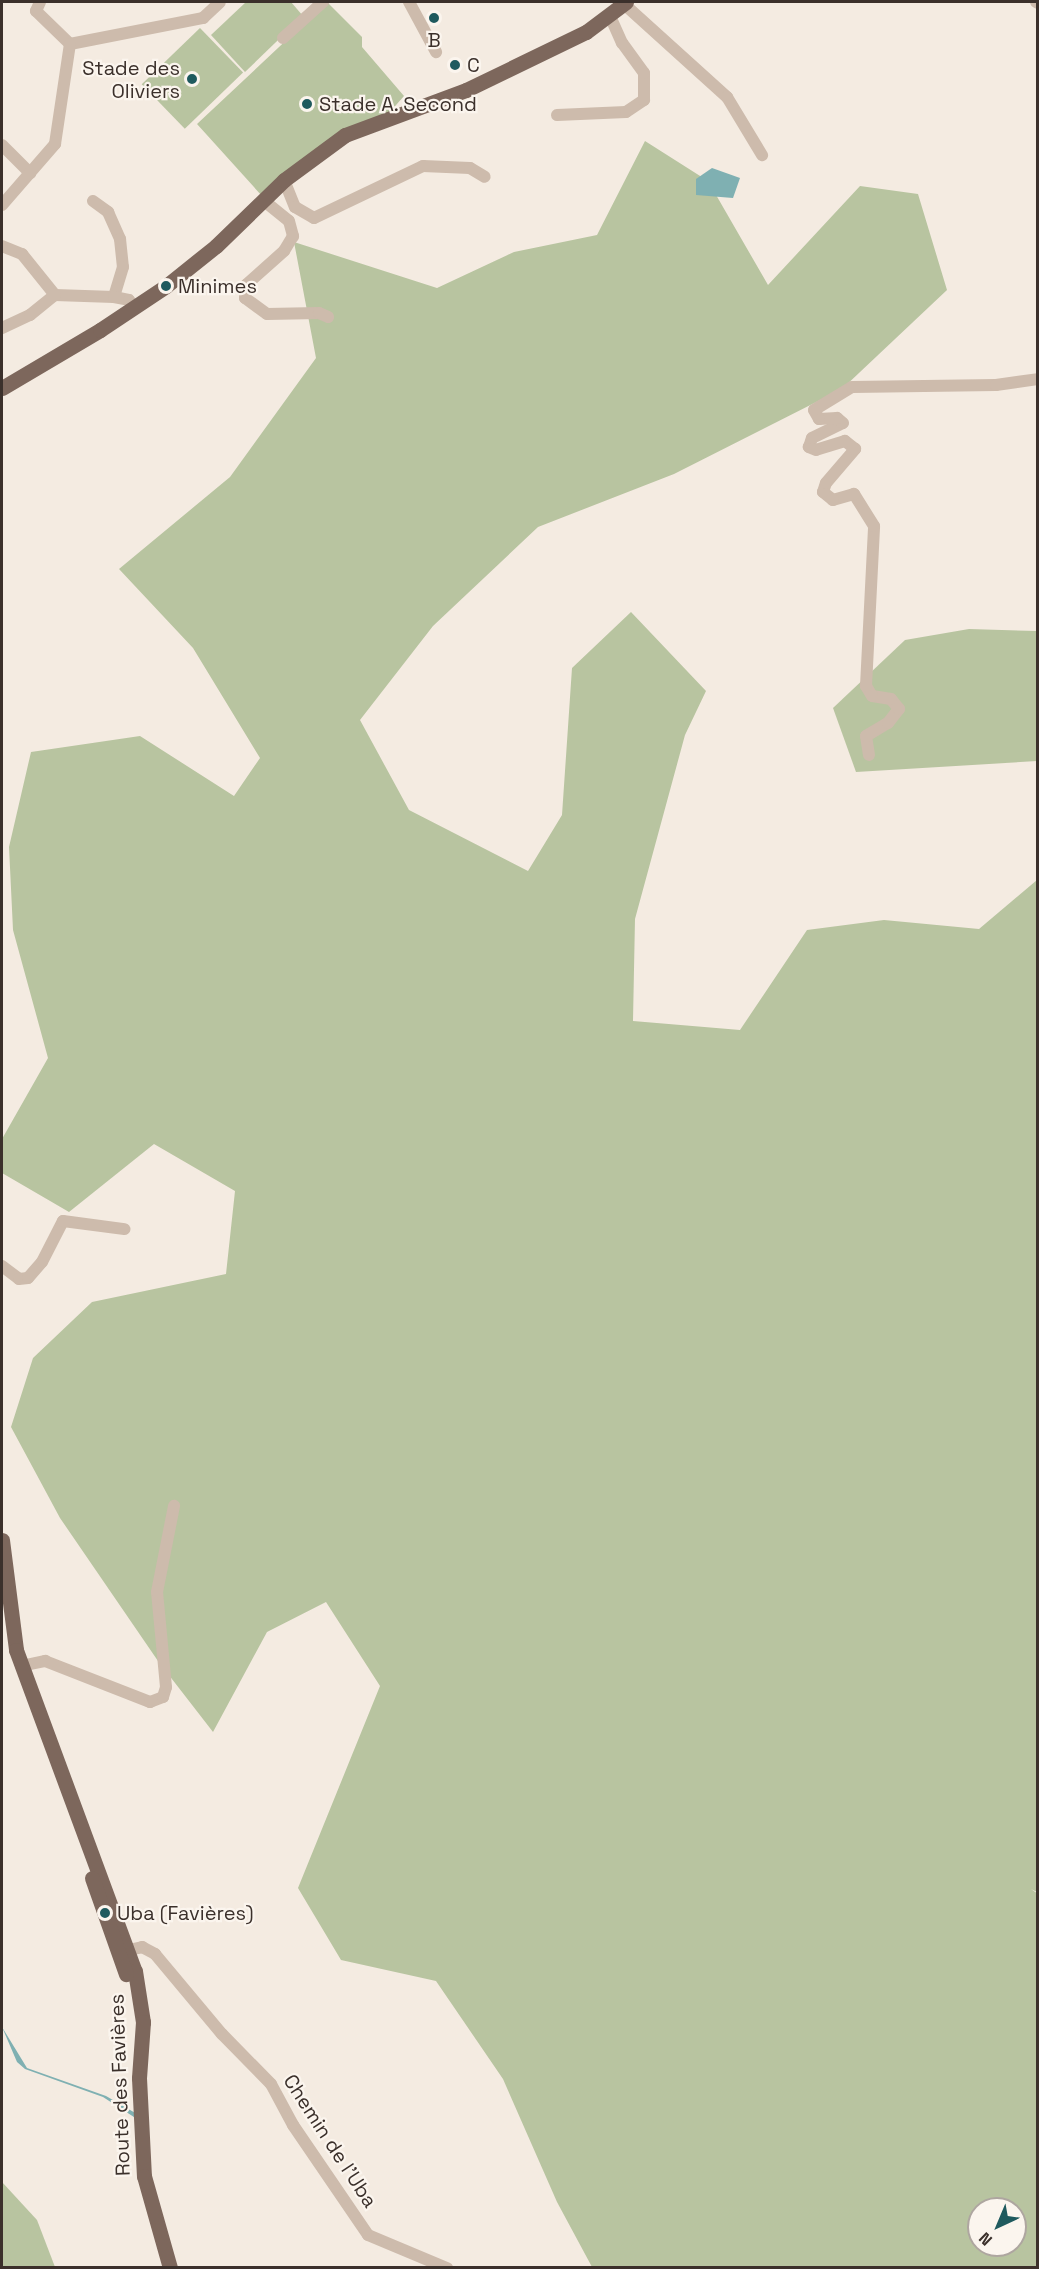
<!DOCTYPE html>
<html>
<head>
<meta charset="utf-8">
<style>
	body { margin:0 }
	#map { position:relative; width:1039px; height:2269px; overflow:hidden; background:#f4ebe1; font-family:"Space Grotesk",sans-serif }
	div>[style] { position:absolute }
	.green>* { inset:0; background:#b8c4a0; transform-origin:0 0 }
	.water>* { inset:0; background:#7fb0b2 }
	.minor>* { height:12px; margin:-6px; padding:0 6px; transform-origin:6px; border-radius:6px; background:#cdbbac }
	.major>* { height:15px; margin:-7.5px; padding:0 7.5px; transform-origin:7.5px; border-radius:7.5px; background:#7d675c }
	.dots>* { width:16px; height:16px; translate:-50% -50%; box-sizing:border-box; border:3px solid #fbf5ee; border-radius:50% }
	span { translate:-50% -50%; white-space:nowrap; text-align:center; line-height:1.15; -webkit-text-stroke:4.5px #fbf5ee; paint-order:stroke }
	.poi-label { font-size:20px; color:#3b302b }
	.left { translate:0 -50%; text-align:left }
	.right { translate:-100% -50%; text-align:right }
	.street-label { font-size:20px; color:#3b302b }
	.frame { position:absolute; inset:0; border:3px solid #3b302b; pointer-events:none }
	.north { position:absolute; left:967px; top:2197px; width:60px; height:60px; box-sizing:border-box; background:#fbf5ee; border:2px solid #aea6a0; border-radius:50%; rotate:224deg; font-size:16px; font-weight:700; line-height:24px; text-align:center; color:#3b302b }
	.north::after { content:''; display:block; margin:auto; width:21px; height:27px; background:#1f5a5e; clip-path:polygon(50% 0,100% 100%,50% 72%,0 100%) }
</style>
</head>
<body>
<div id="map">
	<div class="green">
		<i style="clip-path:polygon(246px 2px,291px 2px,303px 16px,245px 72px,211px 35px)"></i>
		<i style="clip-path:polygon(327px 2px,362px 37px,362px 47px,404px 96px,389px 113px,262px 196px,197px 124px)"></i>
		<i style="left:200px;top:28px;width:62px;height:81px;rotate:46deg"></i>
		<i style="clip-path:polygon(evenodd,645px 141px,708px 181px,768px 285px,860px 186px,918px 194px,947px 290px,842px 389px,674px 474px,538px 527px,433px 626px,360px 720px,409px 810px,528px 871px,562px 815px,572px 668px,631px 612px,706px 691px,685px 735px,635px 919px,633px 1021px,740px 1030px,807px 930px,884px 920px,979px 929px,1037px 880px,1037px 1892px,1031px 1889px,1038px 1894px,1037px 2267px,592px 2267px,557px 2202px,503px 2079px,436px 1981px,341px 1960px,298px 1888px,380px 1686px,326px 1602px,267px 1632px,213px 1732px,158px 1661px,60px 1518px,11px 1427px,33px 1358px,92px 1302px,226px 1274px,235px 1191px,154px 1144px,69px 1212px,2px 1173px,2px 1139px,48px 1058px,13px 930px,9px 847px,31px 752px,140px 736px,234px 796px,260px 758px,193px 648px,119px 569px,230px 477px,316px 358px,294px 242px,437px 288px,514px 252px,597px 235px,645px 141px,979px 2209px,1015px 2209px,1015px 2245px,979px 2245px,979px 2209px)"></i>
		<i style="clip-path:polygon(969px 629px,1037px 631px,1037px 761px,856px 772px,833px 708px,905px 640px)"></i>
		<i style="clip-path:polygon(2px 2182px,37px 2220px,55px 2267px,2px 2267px)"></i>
	</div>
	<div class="water">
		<i style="clip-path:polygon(712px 168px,740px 178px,733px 198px,696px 195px,696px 179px)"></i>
		<i style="clip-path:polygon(2px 2027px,27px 2068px,106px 2096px,137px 2114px,137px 2119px,103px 2097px,25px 2069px,17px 2062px)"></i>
	</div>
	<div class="minor">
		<i style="left:40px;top:2px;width:10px;rotate:114deg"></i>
		<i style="left:36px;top:11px;width:47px;rotate:44.1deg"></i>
		<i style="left:409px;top:2px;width:57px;rotate:61.6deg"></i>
		<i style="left:1036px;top:2px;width:2px;rotate:27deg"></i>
		<i style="left:624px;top:4px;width:139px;rotate:42.1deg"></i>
		<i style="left:727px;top:97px;width:68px;rotate:58.9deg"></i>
		<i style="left:283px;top:38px;width:54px;rotate:-42deg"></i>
		<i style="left:70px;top:44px;width:136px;rotate:-11.1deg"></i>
		<i style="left:203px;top:18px;width:23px;rotate:-43deg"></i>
		<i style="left:557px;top:115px;width:69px;rotate:-2.5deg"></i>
		<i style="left:626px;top:112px;width:22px;rotate:-34deg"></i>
		<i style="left:644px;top:100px;width:27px;rotate:-90deg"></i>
		<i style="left:644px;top:73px;width:37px;rotate:-126deg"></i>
		<i style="left:622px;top:43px;width:30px;rotate:-114deg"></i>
		<i style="left:2px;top:145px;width:40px;rotate:45deg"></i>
		<i style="left:284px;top:180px;width:29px;rotate:68deg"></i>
		<i style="left:295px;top:207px;width:22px;rotate:30deg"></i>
		<i style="left:314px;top:218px;width:121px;rotate:-25.5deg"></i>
		<i style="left:423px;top:166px;width:47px;rotate:2.4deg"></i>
		<i style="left:470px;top:168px;width:17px;rotate:31deg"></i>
		<i style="left:263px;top:200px;width:33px;rotate:39deg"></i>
		<i style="left:289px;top:221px;width:16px;rotate:75deg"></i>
		<i style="left:293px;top:236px;width:17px;rotate:121deg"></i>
		<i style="left:284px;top:251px;width:51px;rotate:138.2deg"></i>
		<i style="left:246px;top:285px;width:13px;rotate:94deg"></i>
		<i style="left:245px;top:298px;width:27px;rotate:36deg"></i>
		<i style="left:267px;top:314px;width:52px;rotate:-1.1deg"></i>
		<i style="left:319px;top:313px;width:10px;rotate:24deg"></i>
		<i style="left:93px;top:201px;width:19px;rotate:36deg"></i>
		<i style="left:108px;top:212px;width:30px;rotate:66deg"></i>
		<i style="left:120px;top:239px;width:28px;rotate:84deg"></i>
		<i style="left:123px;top:267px;width:31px;rotate:107deg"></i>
		<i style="left:2px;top:205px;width:81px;rotate:-49deg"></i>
		<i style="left:55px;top:144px;width:101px;rotate:-81.5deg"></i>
		<i style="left:2px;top:246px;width:22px;rotate:22deg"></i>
		<i style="left:22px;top:254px;width:53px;rotate:51.2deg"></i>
		<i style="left:55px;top:295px;width:59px;rotate:1.9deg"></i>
		<i style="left:114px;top:297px;width:15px;rotate:11deg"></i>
		<i style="left:129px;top:300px;width:10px;rotate:53deg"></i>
		<i style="left:2px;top:328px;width:31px;rotate:-25deg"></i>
		<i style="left:30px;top:315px;width:32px;rotate:-39deg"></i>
		<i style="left:869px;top:755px;width:19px;rotate:-99deg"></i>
		<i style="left:866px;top:736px;width:26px;rotate:-31deg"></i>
		<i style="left:888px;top:723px;width:18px;rotate:-52deg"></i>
		<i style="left:899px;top:709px;width:13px;rotate:-129deg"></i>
		<i style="left:891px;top:699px;width:19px;rotate:-171deg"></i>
		<i style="left:872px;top:696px;width:12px;rotate:-121deg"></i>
		<i style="left:866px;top:686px;width:160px;rotate:-87.1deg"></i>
		<i style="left:874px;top:526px;width:38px;rotate:-122deg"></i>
		<i style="left:854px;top:494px;width:22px;rotate:164deg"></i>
		<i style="left:833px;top:500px;width:13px;rotate:-141deg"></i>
		<i style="left:823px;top:492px;width:9px;rotate:-72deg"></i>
		<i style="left:826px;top:483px;width:45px;rotate:-49.5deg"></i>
		<i style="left:855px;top:449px;width:13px;rotate:-141deg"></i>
		<i style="left:845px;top:441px;width:30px;rotate:163deg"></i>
		<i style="left:816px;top:450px;width:8px;rotate:-157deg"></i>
		<i style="left:809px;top:447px;width:9px;rotate:-72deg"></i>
		<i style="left:812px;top:438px;width:34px;rotate:-26deg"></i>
		<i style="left:843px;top:423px;width:8px;rotate:-140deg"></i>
		<i style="left:837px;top:418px;width:18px;rotate:177deg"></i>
		<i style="left:819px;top:419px;width:10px;rotate:-119deg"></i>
		<i style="left:814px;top:410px;width:44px;rotate:-31.2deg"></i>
		<i style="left:852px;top:387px;width:144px;rotate:-0.8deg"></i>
		<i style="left:996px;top:385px;width:42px;rotate:-8.1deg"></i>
		<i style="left:2px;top:1266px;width:21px;rotate:37deg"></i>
		<i style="left:19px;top:1279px;width:9px;rotate:-6deg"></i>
		<i style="left:28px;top:1278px;width:21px;rotate:-49deg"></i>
		<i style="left:42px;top:1262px;width:46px;rotate:-62.9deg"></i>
		<i style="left:63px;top:1221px;width:62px;rotate:7.5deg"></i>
		<i style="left:21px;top:1666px;width:25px;rotate:-12deg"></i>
		<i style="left:45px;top:1661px;width:113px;rotate:21.3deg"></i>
		<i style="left:150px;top:1702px;width:14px;rotate:-21deg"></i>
		<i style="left:163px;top:1697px;width:10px;rotate:-73deg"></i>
		<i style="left:166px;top:1687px;width:95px;rotate:-95.4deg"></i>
		<i style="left:157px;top:1592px;width:88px;rotate:-78.8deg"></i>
		<i style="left:119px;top:1952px;width:24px;rotate:-12deg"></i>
		<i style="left:142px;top:1947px;width:15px;rotate:28deg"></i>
		<i style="left:155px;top:1954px;width:104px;rotate:50.1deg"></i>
		<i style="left:222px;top:2034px;width:70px;rotate:45.6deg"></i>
		<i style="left:271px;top:2084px;width:47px;rotate:61.8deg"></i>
		<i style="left:293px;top:2125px;width:133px;rotate:55.7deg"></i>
		<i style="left:368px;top:2235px;width:86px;rotate:22.7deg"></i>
	</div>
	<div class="major">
		<i style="left:2px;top:388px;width:114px;rotate:-30.6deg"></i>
		<i style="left:100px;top:330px;width:79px;rotate:-33.7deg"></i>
		<i style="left:166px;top:286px;width:64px;rotate:-38.7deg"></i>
		<i style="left:216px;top:246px;width:95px;rotate:-44.1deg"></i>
		<i style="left:284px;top:180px;width:76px;rotate:-36.4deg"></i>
		<i style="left:345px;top:135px;width:129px;rotate:-20.4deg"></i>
		<i style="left:466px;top:90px;width:133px;rotate:-25.8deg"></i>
		<i style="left:586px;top:32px;width:50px;rotate:-36.9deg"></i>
		<i style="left:2px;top:1540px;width:111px;rotate:82.7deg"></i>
		<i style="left:16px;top:1650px;width:342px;rotate:69.7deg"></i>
		<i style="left:135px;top:1971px;width:52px;rotate:81.1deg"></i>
		<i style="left:143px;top:2022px;width:56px;rotate:94.1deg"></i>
		<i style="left:139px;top:2078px;width:98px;rotate:87.1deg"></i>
		<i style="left:144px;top:2176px;width:96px;rotate:74.2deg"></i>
		<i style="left:92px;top:1878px;width:102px;rotate:70.5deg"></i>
	</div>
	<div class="dots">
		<i style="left:434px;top:18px;background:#1f5a5e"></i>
		<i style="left:455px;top:65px;background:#1f5a5e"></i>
		<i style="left:192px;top:79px;background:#1f5a5e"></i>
		<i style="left:307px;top:104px;background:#1f5a5e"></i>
		<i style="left:166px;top:286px;background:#1f5a5e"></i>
		<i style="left:105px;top:1913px;background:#1f5a5e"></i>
	</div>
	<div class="poi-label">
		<span style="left:434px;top:40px">B</span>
		<span class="left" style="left:467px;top:65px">C</span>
		<span class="right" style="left:180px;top:80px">Stade des<br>Oliviers</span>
		<span class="left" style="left:319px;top:104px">Stade A. Second</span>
		<span class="left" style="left:178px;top:286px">Minimes</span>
		<span class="left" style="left:117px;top:1913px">Uba (Favières)</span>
	</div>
	<div class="street-label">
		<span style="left:120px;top:2085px;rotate:-92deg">Route des Favières</span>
		<span style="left:330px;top:2141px;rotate:57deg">Chemin de l'Uba</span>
	</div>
	<div class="frame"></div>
	<div class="north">N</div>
</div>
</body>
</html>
